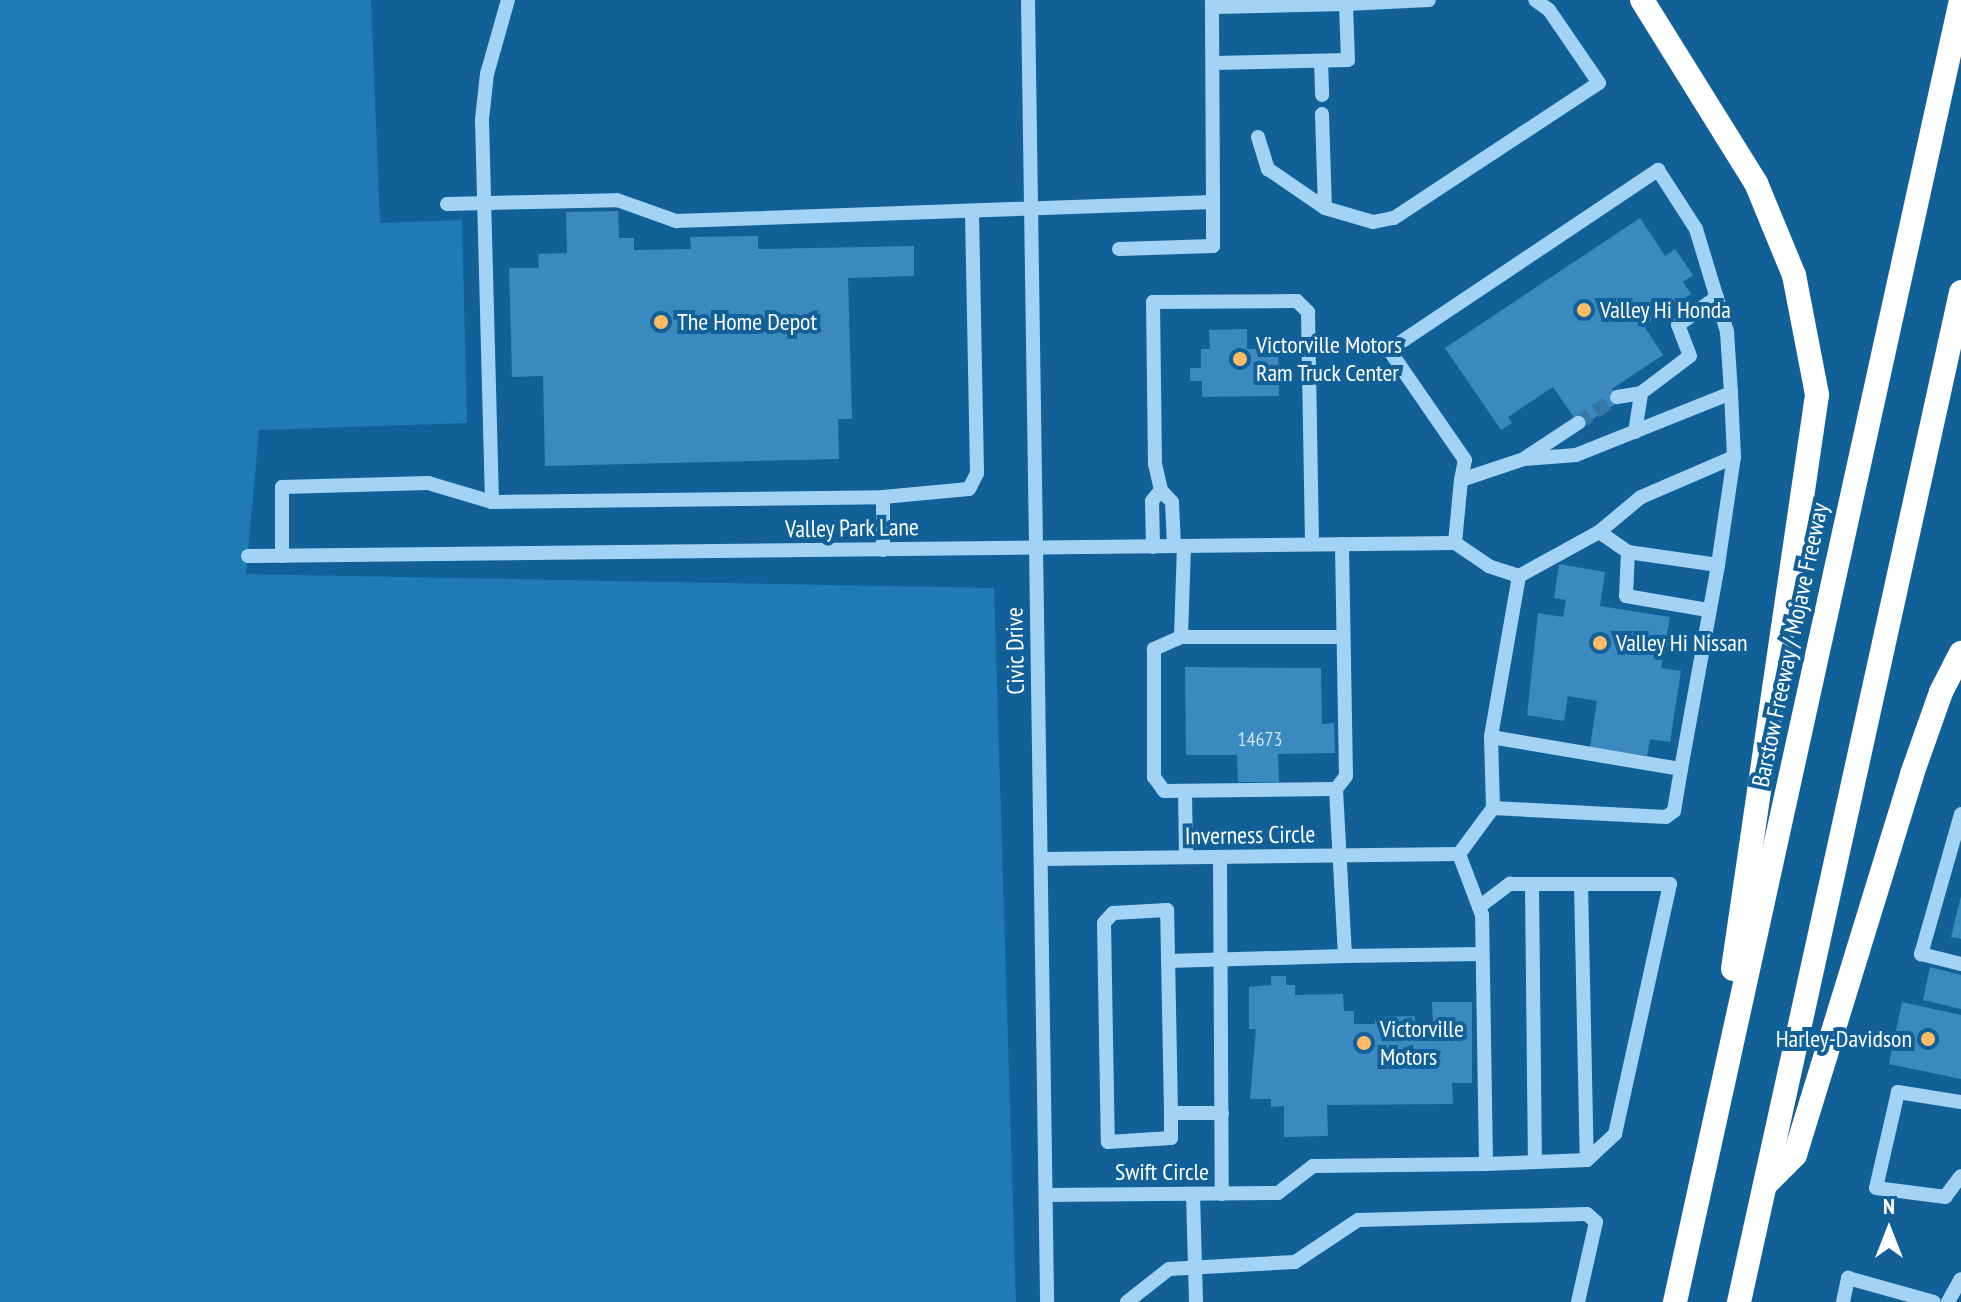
<!DOCTYPE html>
<html>
<head>
<meta charset="utf-8">
<style>
	body { margin:0 }
	#map { position:relative; width:1961px; height:1302px; overflow:hidden; background:#116098; font-family:"PT Sans Narrow",sans-serif }
	div>[style] { position:absolute }
	.green>* { inset:0; background:#207ab6 }
	.building>* { inset:0; background:#3a8ac1 }
	.minor-tunnel>* { height:14px; margin-top:-7px; transform-origin:0; background:repeating-linear-gradient(90deg,#3578a7 0 14px,transparent 0 21px) }
	.minor>* { height:14px; margin:-7px; padding:0 7px; transform-origin:7px; border-radius:7px; background:#a2d3f4 }
	.highway>* { height:24px; margin:-12px; padding:0 12px; transform-origin:12px; border-radius:12px; background:#fff }
	.dots>* { width:22px; height:22px; translate:-50% -50%; box-sizing:border-box; border:4px solid #116098; border-radius:50% }
	span { translate:-50% -50%; white-space:nowrap; text-align:center; line-height:1.15; -webkit-text-stroke:8px #116098; paint-order:stroke }
	.number-label { font-size:20px; color:#cee2f0 }
	.number-label span { -webkit-text-stroke-width:0 }
	.poi-label { font-size:24px; color:#fff }
	.left { translate:0 -50%; text-align:left }
	.right { translate:-100% -50%; text-align:right }
	.street-label { font-size:24px; color:#fff }
	.north { position:absolute; left:1849px; top:1190px; width:80px; height:80px; -webkit-text-stroke:6px #116098; paint-order:stroke; rotate:0deg; font-size:22px; font-weight:700; line-height:32px; text-align:center; color:#fff }
	.north::after { content:''; display:block; margin:auto; width:28px; height:36px; background:#fff; clip-path:polygon(50% 0,100% 100%,50% 72%,0 100%) }
</style>
</head>
<body>
<div id="map">
	<div class="green">
		<i style="clip-path:polygon(0 0,371px 0,380px 223px,462px 220px,467px 423px,259px 430px,246px 574px,994px 588px,1016px 1302px,0 1302px)"></i>
	</div>
	<div class="building">
		<i style="clip-path:polygon(618px 211px,619px 238px,634px 238px,634px 250px,691px 249px,690px 237px,758px 236px,758px 249px,914px 246px,914px 276px,848px 278px,852px 419px,838px 419px,839px 459px,545px 466px,543px 376px,512px 377px,509px 268px,539px 268px,538px 254px,567px 253px,566px 212px)"></i>
		<i style="clip-path:polygon(1640px 218px,1665px 256px,1675px 249px,1693px 275px,1683px 282px,1691px 294px,1644px 326px,1663px 355px,1612px 389px,1620px 401px,1581px 427px,1553px 387px,1508px 417px,1512px 423px,1501px 430px,1445px 348px)"></i>
		<i style="clip-path:polygon(1247px 329px,1247px 349px,1278px 348px,1279px 396px,1202px 397px,1202px 381px,1190px 381px,1190px 368px,1201px 368px,1201px 349px,1210px 349px,1209px 330px)"></i>
		<i style="clip-path:polygon(1559px 564px,1605px 572px,1600px 606px,1670px 617px,1661px 668px,1681px 671px,1670px 742px,1650px 739px,1647px 756px,1590px 747px,1597px 701px,1568px 696px,1564px 721px,1527px 715px,1538px 613px,1563px 617px,1566px 600px,1554px 598px)"></i>
		<i style="clip-path:polygon(1185px 667px,1321px 668px,1322px 724px,1334px 723px,1335px 753px,1278px 754px,1279px 782px,1238px 782px,1237px 755px,1186px 755px)"></i>
		<i style="clip-path:polygon(1961px 896px,1961px 939px,1951px 937px)"></i>
		<i style="clip-path:polygon(1930px 967px,1961px 975px,1961px 1009px,1923px 1000px)"></i>
		<i style="clip-path:polygon(1271px 976px,1286px 976px,1286px 985px,1295px 985px,1295px 995px,1343px 994px,1344px 1011px,1354px 1011px,1354px 1024px,1375px 1024px,1375px 1017px,1415px 1016px,1415px 1024px,1433px 1023px,1432px 1002px,1472px 1002px,1472px 1083px,1452px 1083px,1453px 1104px,1327px 1105px,1328px 1136px,1284px 1137px,1284px 1106px,1271px 1107px,1271px 1099px,1250px 1099px,1256px 1029px,1249px 1029px,1249px 987px,1271px 985px)"></i>
		<i style="clip-path:polygon(1902px 1002px,1961px 1015px,1961px 1079px,1889px 1064px)"></i>
	</div>
	<div class="minor-tunnel">
		<i style="left:1578px;top:423px;width:47px;rotate:-33.7deg"></i>
	</div>
	<div class="minor">
		<i style="left:1028px;top:0;width:1302px;rotate:89.16deg"></i>
		<i style="left:1346px;top:4px;width:83px;rotate:-2.8deg"></i>
		<i style="left:1213px;top:7px;width:133px;rotate:-1.3deg"></i>
		<i style="left:1346px;top:4px;width:56px;rotate:88deg"></i>
		<i style="left:1348px;top:60px;width:135px;rotate:178.7deg"></i>
		<i style="left:1321px;top:61px;width:34px;rotate:88deg"></i>
		<i style="left:1322px;top:114px;width:94px;rotate:88.2deg"></i>
		<i style="left:1325px;top:208px;width:50px;rotate:16.3deg"></i>
		<i style="left:1373px;top:222px;width:21px;rotate:-11deg"></i>
		<i style="left:1394px;top:218px;width:245px;rotate:-33.4deg"></i>
		<i style="left:1599px;top:83px;width:88px;rotate:-124.4deg"></i>
		<i style="left:1549px;top:10px;width:17px;rotate:-144deg"></i>
		<i style="left:1258px;top:137px;width:34px;rotate:73deg"></i>
		<i style="left:1268px;top:169px;width:69px;rotate:34.4deg"></i>
		<i style="left:447px;top:204px;width:170px;rotate:-1.3deg"></i>
		<i style="left:617px;top:200px;width:63px;rotate:19.6deg"></i>
		<i style="left:676px;top:221px;width:537px;rotate:-2.03deg"></i>
		<i style="left:1213px;top:202px;width:202px;rotate:-90.3deg"></i>
		<i style="left:1119px;top:249px;width:94px;rotate:-1.8deg"></i>
		<i style="left:1213px;top:246px;width:44px;rotate:-90deg"></i>
		<i style="left:1731px;top:393px;width:64px;rotate:87.3deg"></i>
		<i style="left:1734px;top:457px;width:101px;rotate:156.7deg"></i>
		<i style="left:1641px;top:497px;width:55px;rotate:140.2deg"></i>
		<i style="left:1599px;top:532px;width:91px;rotate:151.2deg"></i>
		<i style="left:1519px;top:576px;width:32px;rotate:-162deg"></i>
		<i style="left:1489px;top:566px;width:41px;rotate:-145.9deg"></i>
		<i style="left:1455px;top:543px;width:63px;rotate:-84.6deg"></i>
		<i style="left:1461px;top:480px;width:66px;rotate:-18.4deg"></i>
		<i style="left:1524px;top:459px;width:52px;rotate:-4.4deg"></i>
		<i style="left:1576px;top:455px;width:167px;rotate:-21.8deg"></i>
		<i style="left:1617px;top:397px;width:24px;rotate:-9deg"></i>
		<i style="left:1635px;top:432px;width:39px;rotate:-81deg"></i>
		<i style="left:1641px;top:393px;width:61px;rotate:-37.1deg"></i>
		<i style="left:1690px;top:356px;width:33px;rotate:-111deg"></i>
		<i style="left:1678px;top:325px;width:48px;rotate:-35.7deg"></i>
		<i style="left:1525px;top:458px;width:64px;rotate:-33.4deg"></i>
		<i style="left:1461px;top:480px;width:20px;rotate:-79deg"></i>
		<i style="left:1465px;top:460px;width:134px;rotate:-124.6deg"></i>
		<i style="left:1389px;top:350px;width:324px;rotate:-33.8deg"></i>
		<i style="left:1658px;top:170px;width:70px;rotate:57.2deg"></i>
		<i style="left:1696px;top:229px;width:108px;rotate:73.2deg"></i>
		<i style="left:1727px;top:332px;width:61px;rotate:86.2deg"></i>
		<i style="left:883px;top:497px;width:53px;rotate:90deg"></i>
		<i style="left:492px;top:502px;width:383px;rotate:-91.5deg"></i>
		<i style="left:482px;top:119px;width:45px;rotate:-83.7deg"></i>
		<i style="left:487px;top:74px;width:77px;rotate:-74.2deg"></i>
		<i style="left:1174px;top:546px;width:44px;rotate:-92.6deg"></i>
		<i style="left:1172px;top:502px;width:16px;rotate:-133deg"></i>
		<i style="left:1161px;top:490px;width:27px;rotate:-103deg"></i>
		<i style="left:1155px;top:464px;width:162px;rotate:-90.7deg"></i>
		<i style="left:1153px;top:302px;width:144px;rotate:-0.4deg"></i>
		<i style="left:1297px;top:301px;width:16px;rotate:45deg"></i>
		<i style="left:1308px;top:312px;width:232px;rotate:89deg"></i>
		<i style="left:1184px;top:546px;width:91px;rotate:91.9deg"></i>
		<i style="left:1181px;top:637px;width:30px;rotate:156deg"></i>
		<i style="left:1154px;top:649px;width:128px;rotate:90deg"></i>
		<i style="left:1154px;top:777px;width:17px;rotate:54deg"></i>
		<i style="left:1164px;top:791px;width:172px;rotate:-0.7deg"></i>
		<i style="left:1336px;top:789px;width:16px;rotate:-52deg"></i>
		<i style="left:1346px;top:776px;width:232px;rotate:-91deg"></i>
		<i style="left:1153px;top:547px;width:46px;rotate:-91.2deg"></i>
		<i style="left:1152px;top:501px;width:14px;rotate:-51deg"></i>
		<i style="left:1628px;top:552px;width:44px;rotate:92.6deg"></i>
		<i style="left:1626px;top:596px;width:83px;rotate:9.7deg"></i>
		<i style="left:248px;top:556px;width:1207px;rotate:-0.62deg"></i>
		<i style="left:282px;top:556px;width:69px;rotate:-90deg"></i>
		<i style="left:282px;top:487px;width:146px;rotate:-1.6deg"></i>
		<i style="left:428px;top:483px;width:67px;rotate:16.5deg"></i>
		<i style="left:492px;top:502px;width:391px;rotate:-0.7deg"></i>
		<i style="left:883px;top:497px;width:86px;rotate:-5.3deg"></i>
		<i style="left:969px;top:489px;width:18px;rotate:-63deg"></i>
		<i style="left:977px;top:473px;width:262px;rotate:-91.1deg"></i>
		<i style="left:1718px;top:565px;width:109px;rotate:-81.6deg"></i>
		<i style="left:1519px;top:576px;width:163px;rotate:99.9deg"></i>
		<i style="left:1491px;top:737px;width:193px;rotate:9.6deg"></i>
		<i style="left:1681px;top:769px;width:207px;rotate:-79.7deg"></i>
		<i style="left:1718px;top:565px;width:91px;rotate:-171.8deg"></i>
		<i style="left:1628px;top:552px;width:35px;rotate:-145deg"></i>
		<i style="left:1181px;top:637px;width:161px"></i>
		<i style="left:1185px;top:791px;width:66px;rotate:89.1deg"></i>
		<i style="left:1493px;top:808px;width:173px;rotate:3deg"></i>
		<i style="left:1666px;top:817px;width:10px;rotate:-37deg"></i>
		<i style="left:1674px;top:811px;width:43px;rotate:-80.5deg"></i>
		<i style="left:1961px;top:814px;width:146px;rotate:105.9deg"></i>
		<i style="left:1921px;top:954px;width:41px;rotate:14deg"></i>
		<i style="left:1459px;top:854px;width:57px;rotate:-53.5deg"></i>
		<i style="left:1493px;top:808px;width:71px;rotate:-91.6deg"></i>
		<i style="left:1220px;top:857px;width:337px;rotate:89.7deg"></i>
		<i style="left:1042px;top:859px;width:417px;rotate:-0.7deg"></i>
		<i style="left:1532px;top:884px;width:278px;rotate:89.4deg"></i>
		<i style="left:1581px;top:884px;width:276px;rotate:88.8deg"></i>
		<i style="left:1479px;top:907px;width:39px;rotate:-37deg"></i>
		<i style="left:1510px;top:884px;width:160px"></i>
		<i style="left:1670px;top:884px;width:256px;rotate:102.4deg"></i>
		<i style="left:1615px;top:1134px;width:38px;rotate:137deg"></i>
		<i style="left:1587px;top:1160px;width:101px;rotate:177.7deg"></i>
		<i style="left:1345px;top:956px;width:137px;rotate:-0.8deg"></i>
		<i style="left:1168px;top:961px;width:177px;rotate:-1.6deg"></i>
		<i style="left:1345px;top:956px;width:167px;rotate:-93.1deg"></i>
		<i style="left:1961px;top:1102px;width:64px;rotate:-171deg"></i>
		<i style="left:1898px;top:1092px;width:98px;rotate:102.9deg"></i>
		<i style="left:1876px;top:1188px;width:70px;rotate:7.4deg"></i>
		<i style="left:1945px;top:1197px;width:26px;rotate:-53deg"></i>
		<i style="left:1171px;top:1113px;width:203px;rotate:-91.1deg"></i>
		<i style="left:1167px;top:910px;width:54px;rotate:176.8deg"></i>
		<i style="left:1113px;top:913px;width:13px;rotate:132deg"></i>
		<i style="left:1104px;top:923px;width:219px;rotate:89deg"></i>
		<i style="left:1108px;top:1142px;width:63px;rotate:-3.6deg"></i>
		<i style="left:1171px;top:1138px;width:25px;rotate:-90deg"></i>
		<i style="left:1171px;top:1113px;width:51px"></i>
		<i style="left:1193px;top:1194px;width:108px;rotate:88.4deg"></i>
		<i style="left:1046px;top:1195px;width:232px;rotate:-0.5deg"></i>
		<i style="left:1278px;top:1193px;width:44px;rotate:-37.6deg"></i>
		<i style="left:1313px;top:1166px;width:173px;rotate:-0.7deg"></i>
		<i style="left:1486px;top:1164px;width:249px;rotate:-90.9deg"></i>
		<i style="left:1482px;top:915px;width:65px;rotate:-110.7deg"></i>
		<i style="left:1127px;top:1302px;width:53px;rotate:-38.2deg"></i>
		<i style="left:1169px;top:1269px;width:126px;rotate:-3.2deg"></i>
		<i style="left:1295px;top:1262px;width:76px;rotate:-33.7deg"></i>
		<i style="left:1358px;top:1220px;width:229px;rotate:-1.5deg"></i>
		<i style="left:1587px;top:1214px;width:12px;rotate:42deg"></i>
		<i style="left:1596px;top:1222px;width:82px;rotate:102.7deg"></i>
		<i style="left:1843px;top:1302px;width:25px;rotate:-78deg"></i>
		<i style="left:1848px;top:1278px;width:89px;rotate:15.6deg"></i>
		<i style="left:1948px;top:1302px;width:26px;rotate:-61deg"></i>
	</div>
	<div class="highway">
		<i style="left:1642px;top:0;width:216px;rotate:58.1deg"></i>
		<i style="left:1756px;top:183px;width:100px;rotate:67.6deg"></i>
		<i style="left:1794px;top:275px;width:122px;rotate:79.1deg"></i>
		<i style="left:1817px;top:395px;width:580px;rotate:98.33deg"></i>
		<i style="left:1765px;top:1185px;width:42px;rotate:-45deg"></i>
		<i style="left:1795px;top:1155px;width:399px;rotate:-72.9deg"></i>
		<i style="left:1912px;top:774px;width:87px;rotate:-70.5deg"></i>
		<i style="left:1941px;top:692px;width:44px;rotate:-62.9deg"></i>
		<i style="left:1675px;top:1302px;width:1333px;rotate:-77.61deg"></i>
		<i style="left:1739px;top:1302px;width:1034px;rotate:-77.6deg"></i>
	</div>
	<div class="dots">
		<i style="left:1584px;top:310px;background:#ffbc65"></i>
		<i style="left:661px;top:322px;background:#ffbc65"></i>
		<i style="left:1240px;top:359px;background:#ffbc65"></i>
		<i style="left:1600px;top:643px;background:#ffbc65"></i>
		<i style="left:1928px;top:1039px;background:#ffbc65"></i>
		<i style="left:1364px;top:1043px;background:#ffbc65"></i>
	</div>
	<div class="number-label">
		<span style="left:1260px;top:739px">14673</span>
	</div>
	<div class="poi-label">
		<span class="left" style="left:1600px;top:310px">Valley Hi Honda</span>
		<span class="left" style="left:677px;top:322px">The Home Depot</span>
		<span class="left" style="left:1256px;top:359px">Victorville Motors<br>Ram Truck Center</span>
		<span class="left" style="left:1616px;top:643px">Valley Hi Nissan</span>
		<span class="left" style="left:1380px;top:1043px">Victorville<br>Motors</span>
		<span class="right" style="left:1912px;top:1039px">Harley-Davidson</span>
	</div>
	<div class="street-label">
		<span style="left:852px;top:528px;rotate:-1deg">Valley Park Lane</span>
		<span style="left:1790px;top:645px;rotate:-78deg">Barstow Freeway / Mojave Freeway</span>
		<span style="left:1015px;top:651px;rotate:-91deg">Civic Drive</span>
		<span style="left:1250px;top:835px;rotate:-1deg">Inverness Circle</span>
		<span style="left:1162px;top:1172px">Swift Circle</span>
	</div>
	<div class="north">N</div>
</div>
</body>
</html>
